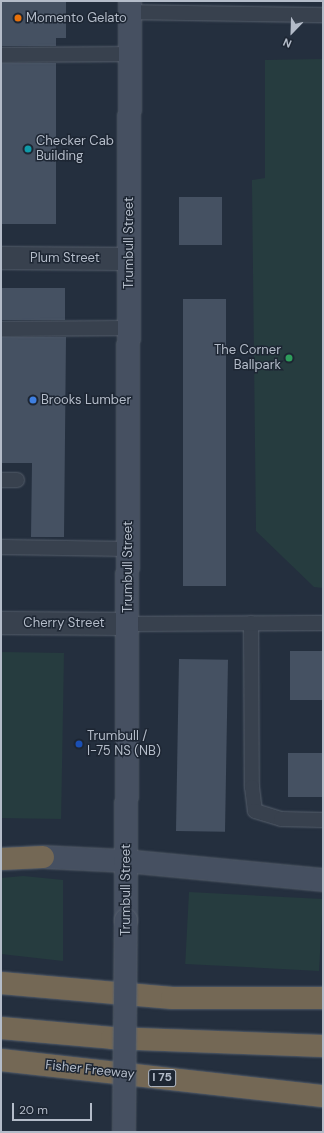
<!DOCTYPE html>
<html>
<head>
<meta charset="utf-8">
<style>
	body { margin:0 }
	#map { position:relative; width:324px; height:1133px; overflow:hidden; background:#242f3e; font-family:"DM Sans",sans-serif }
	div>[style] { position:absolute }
	.green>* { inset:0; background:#263c3f; transform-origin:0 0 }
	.building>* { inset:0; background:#455162; transform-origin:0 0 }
	.roads { filter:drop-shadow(0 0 1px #565f6c) drop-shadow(0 0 1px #565f6c) }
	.lane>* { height:14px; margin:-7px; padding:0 7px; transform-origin:7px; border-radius:7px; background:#38414e }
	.street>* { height:22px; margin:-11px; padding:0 11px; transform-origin:11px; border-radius:11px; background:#38414e }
	.secondary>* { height:22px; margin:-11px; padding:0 11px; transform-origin:11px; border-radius:11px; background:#465061 }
	.highway>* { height:22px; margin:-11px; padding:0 11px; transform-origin:11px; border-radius:11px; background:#746855 }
	.bridges { filter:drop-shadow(0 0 1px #565f6c) drop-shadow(0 0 1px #565f6c) }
	.secondary-bridge>* { height:22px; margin:-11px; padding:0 11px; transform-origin:11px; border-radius:11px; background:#465061 }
	.dots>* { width:11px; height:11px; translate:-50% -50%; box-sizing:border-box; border:2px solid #1d2633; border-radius:50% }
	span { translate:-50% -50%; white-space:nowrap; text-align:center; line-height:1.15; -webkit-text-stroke:3px #1d2633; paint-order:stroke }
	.shield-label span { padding:1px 3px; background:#1d2633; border:1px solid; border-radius:3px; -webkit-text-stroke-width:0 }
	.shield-label { font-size:12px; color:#b4bcc9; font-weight:700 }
	.poi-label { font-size:13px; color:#b4bcc9 }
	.left { translate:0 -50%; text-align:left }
	.right { translate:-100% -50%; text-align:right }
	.street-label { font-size:13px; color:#b4bcc9 }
	.frame { position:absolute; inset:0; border:2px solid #b4bcc9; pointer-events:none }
	.north { position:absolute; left:272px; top:12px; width:40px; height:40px; -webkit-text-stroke:3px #1d2633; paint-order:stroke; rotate:203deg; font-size:11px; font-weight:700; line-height:16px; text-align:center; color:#b4bcc9 }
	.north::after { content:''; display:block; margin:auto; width:14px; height:18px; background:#b4bcc9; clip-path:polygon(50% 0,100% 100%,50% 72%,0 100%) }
	.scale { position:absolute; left:12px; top:1103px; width:80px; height:18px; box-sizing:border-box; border:2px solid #b4bcc9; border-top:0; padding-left:5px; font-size:12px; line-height:14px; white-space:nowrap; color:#b4bcc9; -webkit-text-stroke:3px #1d2633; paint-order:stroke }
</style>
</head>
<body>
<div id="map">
	<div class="green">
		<i style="clip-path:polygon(323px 59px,323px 588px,314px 587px,256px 531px,252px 185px,252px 180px,265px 178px,265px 60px)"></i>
		<i style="left:1px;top:652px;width:63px;height:166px;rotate:1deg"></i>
		<i style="clip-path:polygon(23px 876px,63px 880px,63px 961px,1px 954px,1px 878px)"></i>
		<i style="left:189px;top:892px;width:134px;height:72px;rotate:3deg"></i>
	</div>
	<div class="building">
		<i style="clip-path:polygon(1px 1px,66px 1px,66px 38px,56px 38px,56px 46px,1px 46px)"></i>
		<i style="left:1px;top:63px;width:55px;height:161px"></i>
		<i style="left:179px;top:197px;width:43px;height:48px"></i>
		<i style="left:1px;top:288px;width:64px;height:32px"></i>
		<i style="left:183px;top:299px;width:43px;height:287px"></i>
		<i style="clip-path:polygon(1px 337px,66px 337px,64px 537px,31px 537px,32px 463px,1px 463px)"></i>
		<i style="left:323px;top:651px;width:49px;height:33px;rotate:90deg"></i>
		<i style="left:179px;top:659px;width:49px;height:172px;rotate:1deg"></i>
		<i style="left:288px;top:753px;width:35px;height:44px"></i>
	</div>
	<div class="roads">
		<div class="lane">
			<i style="left:130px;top:12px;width:193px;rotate:0.9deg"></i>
			<i style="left:1px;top:55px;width:128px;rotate:-0.4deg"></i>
			<i style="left:1px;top:329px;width:128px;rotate:-0.4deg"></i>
			<i style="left:1px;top:480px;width:16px"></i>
			<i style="left:1px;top:547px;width:127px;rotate:0.9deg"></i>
			<i style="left:251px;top:623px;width:164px;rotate:89.7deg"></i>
			<i style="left:252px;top:787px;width:24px;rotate:83deg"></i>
			<i style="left:255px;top:811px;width:27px;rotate:17deg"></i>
			<i style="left:281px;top:819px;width:42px;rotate:1.4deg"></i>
			<i style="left:128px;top:624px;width:195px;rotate:-0.3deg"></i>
		</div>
		<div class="street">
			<i style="left:1px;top:258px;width:128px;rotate:0.4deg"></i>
			<i style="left:1px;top:623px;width:127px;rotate:0.5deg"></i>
		</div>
		<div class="secondary">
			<i style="left:43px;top:857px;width:82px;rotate:2.8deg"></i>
			<i style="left:125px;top:861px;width:199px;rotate:5.5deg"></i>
			<i style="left:126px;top:920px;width:919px;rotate:-89.75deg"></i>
		</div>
		<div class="highway">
			<i style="left:1px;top:859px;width:42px;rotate:-2.7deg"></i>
			<i style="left:1px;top:983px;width:172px;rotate:5deg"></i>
			<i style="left:172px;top:998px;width:151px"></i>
			<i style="left:1px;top:1028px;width:111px;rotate:5.1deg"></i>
			<i style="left:112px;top:1038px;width:211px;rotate:2.2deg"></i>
			<i style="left:1px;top:1060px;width:324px;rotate:6.4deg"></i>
		</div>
	</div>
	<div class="bridges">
		<div class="secondary-bridge">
			<i style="left:124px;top:1132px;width:212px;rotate:-89.5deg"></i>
		</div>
	</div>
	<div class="dots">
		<i style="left:18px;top:18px;background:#e8710a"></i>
		<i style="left:28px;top:149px;background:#0f9aa8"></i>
		<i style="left:289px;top:358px;background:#2e9e5b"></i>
		<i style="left:33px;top:400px;background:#3f7fe0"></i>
		<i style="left:79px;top:744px;background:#1a4fb4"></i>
	</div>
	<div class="shield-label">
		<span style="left:162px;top:1078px">I 75</span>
	</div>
	<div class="poi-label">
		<span class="left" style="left:26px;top:18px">Momento Gelato</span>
		<span class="left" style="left:36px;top:149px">Checker Cab<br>Building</span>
		<span class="right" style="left:281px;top:358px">The Corner<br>Ballpark</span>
		<span class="left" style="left:41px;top:400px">Brooks Lumber</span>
		<span class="left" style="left:87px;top:744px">Trumbull /<br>I-75 NS (NB)</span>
	</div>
	<div class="street-label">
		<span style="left:129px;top:243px;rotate:-90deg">Trumbull Street</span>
		<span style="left:65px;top:258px">Plum Street</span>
		<span style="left:128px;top:567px;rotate:-90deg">Trumbull Street</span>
		<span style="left:64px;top:623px">Cherry Street</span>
		<span style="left:126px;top:890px;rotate:-90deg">Trumbull Street</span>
		<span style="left:90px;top:1070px;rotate:6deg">Fisher Freeway</span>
	</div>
	<div class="frame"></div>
	<div class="north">N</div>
	<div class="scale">20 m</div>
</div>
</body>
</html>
